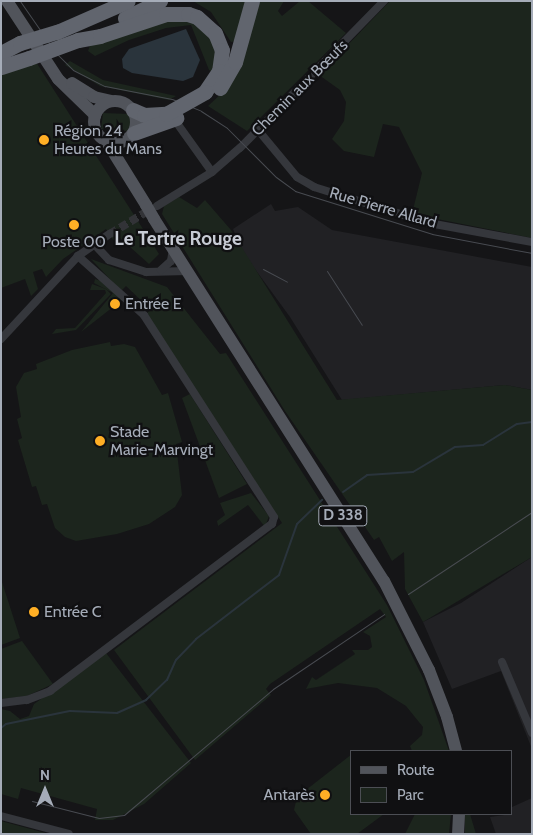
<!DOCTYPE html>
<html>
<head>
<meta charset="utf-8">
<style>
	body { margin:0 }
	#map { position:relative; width:533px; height:835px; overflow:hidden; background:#151517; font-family:Cabin,sans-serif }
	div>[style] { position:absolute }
	.built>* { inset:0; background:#212124 }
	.green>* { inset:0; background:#1c251d }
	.water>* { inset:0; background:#2a343c }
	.stream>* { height:2px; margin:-1px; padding:0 1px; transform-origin:1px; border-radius:1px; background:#2a343c }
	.street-tunnel>* { height:8px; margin-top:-4px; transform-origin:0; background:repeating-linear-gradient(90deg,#323337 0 8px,transparent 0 12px) }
	.street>* { height:8px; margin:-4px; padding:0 4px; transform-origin:4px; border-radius:4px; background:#35373c }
	.primary>* { height:12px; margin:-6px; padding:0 6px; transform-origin:6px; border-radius:6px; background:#51545b }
	.primary>.ring { margin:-6px; padding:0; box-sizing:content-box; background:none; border:12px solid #51545b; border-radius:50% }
	.highway>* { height:15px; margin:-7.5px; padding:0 7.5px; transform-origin:7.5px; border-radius:7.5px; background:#61656e }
	.tram>* { height:1px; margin:-0.5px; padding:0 0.5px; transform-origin:0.5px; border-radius:0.5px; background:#484b51 }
	.primary-bridge>* { height:12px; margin:-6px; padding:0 6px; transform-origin:6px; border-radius:6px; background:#51545b }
	.highway-bridge>* { height:15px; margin:-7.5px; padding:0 7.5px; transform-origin:7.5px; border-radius:7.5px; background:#61656e }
	.dots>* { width:14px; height:14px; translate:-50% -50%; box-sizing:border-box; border:2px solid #101012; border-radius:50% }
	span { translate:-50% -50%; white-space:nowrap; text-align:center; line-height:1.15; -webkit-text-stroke:4.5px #101012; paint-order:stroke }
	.shield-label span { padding:1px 4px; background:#101012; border:1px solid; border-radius:4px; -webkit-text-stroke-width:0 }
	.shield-label { font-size:15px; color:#a5acb8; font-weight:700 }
	.street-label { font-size:16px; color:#a5acb8 }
	.poi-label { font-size:16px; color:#a5acb8 }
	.left { translate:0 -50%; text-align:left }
	.right { translate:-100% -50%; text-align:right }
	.quarter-label { font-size:19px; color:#c7cbd4; font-weight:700 }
	.frame { position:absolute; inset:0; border:2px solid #a5acb8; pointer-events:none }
	.legend { position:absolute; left:350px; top:750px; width:162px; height:65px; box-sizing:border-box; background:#101012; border:1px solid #4c4e54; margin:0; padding:6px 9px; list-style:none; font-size:15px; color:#a5acb8 }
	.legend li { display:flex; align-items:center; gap:10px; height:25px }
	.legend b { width:25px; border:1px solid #4c4e54 }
	.north { position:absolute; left:20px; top:765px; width:50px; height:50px; -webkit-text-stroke:4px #101012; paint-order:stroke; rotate:0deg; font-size:14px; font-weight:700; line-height:20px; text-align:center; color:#a5acb8 }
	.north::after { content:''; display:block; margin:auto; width:18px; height:22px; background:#a5acb8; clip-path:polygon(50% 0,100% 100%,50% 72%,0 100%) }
</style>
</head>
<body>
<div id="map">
	<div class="built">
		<i style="clip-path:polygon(271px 204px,275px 211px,298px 207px,332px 230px,532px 267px,532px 390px,505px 385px,342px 400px,290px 317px,244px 254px,233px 229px)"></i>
		<i style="clip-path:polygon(532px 557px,532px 749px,501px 671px,452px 689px,423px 622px,461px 603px)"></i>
		<i style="clip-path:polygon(532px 798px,532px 834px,496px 834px,490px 817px,512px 814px,512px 807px)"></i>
	</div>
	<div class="green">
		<i style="clip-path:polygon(193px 1px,246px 1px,236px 41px,231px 42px,211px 12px)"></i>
		<i style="clip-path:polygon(260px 1px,284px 1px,278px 11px,282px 16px,300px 1px,308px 1px,346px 33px,247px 131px,208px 106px,223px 92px,241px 58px)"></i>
		<i style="clip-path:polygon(390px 1px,532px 1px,532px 238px,412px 214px,422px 173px,399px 127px,383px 124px,374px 157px,344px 151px,332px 139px,344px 121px,346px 102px,340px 90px,319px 75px)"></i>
		<i style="clip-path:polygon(187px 19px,195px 21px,211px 39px,216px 55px,213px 72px,209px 70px,191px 25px,166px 28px,129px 40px,95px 56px,88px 51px,90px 45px,162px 22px)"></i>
		<i style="clip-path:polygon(70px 61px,103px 80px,176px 96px,169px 100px,100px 86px,65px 65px)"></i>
		<i style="clip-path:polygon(36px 62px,159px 254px,149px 264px,120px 238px,114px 241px,106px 229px,63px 259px,46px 277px,42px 269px,33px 272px,38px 289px,31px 296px,25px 279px,1px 288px,1px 75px)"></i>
		<i style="clip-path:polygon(103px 113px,129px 114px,131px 128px,127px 131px,101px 129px)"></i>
		<i style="clip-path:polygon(179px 197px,197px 208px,205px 200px,231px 230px,337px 400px,505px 385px,532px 390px,532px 557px,423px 622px,405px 589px,404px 552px,392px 561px,379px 537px,374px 540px,285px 411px,162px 214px,164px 206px)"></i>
		<i style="clip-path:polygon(91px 259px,167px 287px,220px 354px,226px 353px,387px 605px,424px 680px,449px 751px,412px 751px,410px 746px,422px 735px,423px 727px,406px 706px,377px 688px,338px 683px,306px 689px,312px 677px,316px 680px,355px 654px,352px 650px,368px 650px,372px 647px,370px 636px,363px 632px,386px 617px,380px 609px,270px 684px,266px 689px,271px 695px,195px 760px,114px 650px,282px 523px,147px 314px,150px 309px,126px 286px,121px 291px)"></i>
		<i style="clip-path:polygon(95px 279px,104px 282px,122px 300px,81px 332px,113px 293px,94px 283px)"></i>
		<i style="clip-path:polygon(92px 284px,106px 289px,111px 294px,76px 330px,52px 334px,56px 329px,75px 328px,106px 293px,105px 290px,90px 290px)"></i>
		<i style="clip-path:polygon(110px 342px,111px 346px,124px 344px,135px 347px,162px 395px,168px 393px,182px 442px,176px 444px,182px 495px,175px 507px,149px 524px,117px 534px,76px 541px,65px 537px,55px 528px,47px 504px,42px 505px,36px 486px,32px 487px,18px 440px,22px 438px,17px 419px,21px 417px,16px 387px,24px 373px,37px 369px,36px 364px,72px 350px)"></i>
		<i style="clip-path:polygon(190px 394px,247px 484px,219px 498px,182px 398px)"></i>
		<i style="clip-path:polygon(251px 493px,269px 516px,265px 527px,248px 505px,218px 526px,217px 521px,225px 515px,220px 503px)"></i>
		<i style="clip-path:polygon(1px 579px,20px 638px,1px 645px)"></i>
		<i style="clip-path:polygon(22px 641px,53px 684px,27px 696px,1px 699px,1px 649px)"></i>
		<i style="clip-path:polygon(106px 653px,191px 763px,144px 804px,113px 820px,95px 820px,97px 809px,21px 788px,18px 799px,1px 794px,1px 709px,10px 711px,20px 719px,29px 716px,34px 704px)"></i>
		<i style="clip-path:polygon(352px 754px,352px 814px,384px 814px,357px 834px,311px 834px,294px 810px,297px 797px)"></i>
		<i style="clip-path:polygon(415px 814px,451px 814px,449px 834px,405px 834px)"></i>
		<i style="clip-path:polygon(465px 814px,470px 814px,476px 834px,465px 834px)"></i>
		<i style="clip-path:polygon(1px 821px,49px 834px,1px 834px)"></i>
	</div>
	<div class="water">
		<i style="clip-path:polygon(186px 29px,200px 60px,193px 77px,183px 81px,132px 73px,123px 68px,122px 59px,129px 49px)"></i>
	</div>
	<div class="stream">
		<i style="left:343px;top:492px;width:29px;rotate:-35deg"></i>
		<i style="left:367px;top:475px;width:46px;rotate:-3.7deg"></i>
		<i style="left:413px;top:472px;width:49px;rotate:-30.8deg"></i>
		<i style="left:455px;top:447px;width:28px;rotate:-4deg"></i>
		<i style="left:483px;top:445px;width:40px;rotate:-32deg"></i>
		<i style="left:517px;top:424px;width:15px;rotate:-8deg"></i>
		<i style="left:1px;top:728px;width:6px;rotate:-39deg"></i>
		<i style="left:6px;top:724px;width:65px;rotate:-11.5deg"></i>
		<i style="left:70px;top:711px;width:47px;rotate:2.4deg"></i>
		<i style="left:117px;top:713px;width:32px;rotate:-24deg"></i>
		<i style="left:146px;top:700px;width:29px;rotate:-44deg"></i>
		<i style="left:167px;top:680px;width:22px;rotate:-66deg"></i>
		<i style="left:176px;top:660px;width:29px;rotate:-46deg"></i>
		<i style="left:196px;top:639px;width:105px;rotate:-37.6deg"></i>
		<i style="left:279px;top:575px;width:54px;rotate:-70.6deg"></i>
		<i style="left:297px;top:524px;width:35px;rotate:-44deg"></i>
	</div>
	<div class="street-tunnel">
		<i style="left:110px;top:234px;width:48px;rotate:-31.4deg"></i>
	</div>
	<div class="street">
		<i style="left:174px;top:119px;width:65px;rotate:54.4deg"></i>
		<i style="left:258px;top:130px;width:61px;rotate:50.3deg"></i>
		<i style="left:297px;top:177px;width:20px;rotate:30deg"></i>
		<i style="left:314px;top:187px;width:121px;rotate:17.4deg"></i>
		<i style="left:429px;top:223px;width:105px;rotate:10.5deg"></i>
		<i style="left:157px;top:206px;width:65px;rotate:-31.7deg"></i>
		<i style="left:212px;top:172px;width:37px;rotate:-41deg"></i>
		<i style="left:240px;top:148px;width:206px;rotate:-45.6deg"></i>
		<i style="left:94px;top:244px;width:22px;rotate:47deg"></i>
		<i style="left:109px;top:260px;width:39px;rotate:18deg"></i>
		<i style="left:146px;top:272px;width:42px;rotate:-1.4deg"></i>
		<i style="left:161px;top:270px;width:13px;rotate:-42deg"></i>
		<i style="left:171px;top:261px;width:12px;rotate:-81deg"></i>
		<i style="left:1px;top:339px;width:113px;rotate:-47.1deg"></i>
		<i style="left:78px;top:256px;width:39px;rotate:-35deg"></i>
		<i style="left:502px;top:662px;width:77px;rotate:67.1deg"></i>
		<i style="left:1px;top:703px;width:26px;rotate:-7deg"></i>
		<i style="left:27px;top:700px;width:25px;rotate:-21deg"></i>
		<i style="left:50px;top:691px;width:278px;rotate:-37deg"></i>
		<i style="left:272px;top:524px;width:7px;rotate:-74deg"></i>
		<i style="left:274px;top:517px;width:240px;rotate:-122.8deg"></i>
		<i style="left:144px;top:315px;width:89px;rotate:-138.2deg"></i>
		<i style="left:1px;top:816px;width:70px;rotate:14.8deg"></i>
	</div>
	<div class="primary">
		<i style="left:7px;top:1px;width:93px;rotate:56.8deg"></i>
		<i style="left:58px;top:79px;width:52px;rotate:44.2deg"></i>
		<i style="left:72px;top:83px;width:26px;rotate:32deg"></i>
		<i style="left:94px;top:97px;width:17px;rotate:13deg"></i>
		<i class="ring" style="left:94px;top:101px;width:30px;height:30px"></i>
		<i style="left:107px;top:142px;width:74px;rotate:58.2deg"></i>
		<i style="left:154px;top:219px;width:429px;rotate:57.6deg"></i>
		<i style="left:384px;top:581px;width:100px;rotate:63.2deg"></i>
		<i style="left:429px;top:670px;width:50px;rotate:69deg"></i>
		<i style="left:447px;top:717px;width:35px;rotate:75deg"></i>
		<i style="left:458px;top:834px;width:20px;rotate:-87deg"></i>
	</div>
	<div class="highway">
		<i style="left:125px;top:18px;width:39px;rotate:-26deg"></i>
		<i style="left:57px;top:32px;width:77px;rotate:-23.6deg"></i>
		<i style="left:78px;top:40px;width:22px;rotate:-10deg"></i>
		<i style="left:100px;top:36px;width:70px;rotate:-18.4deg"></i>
		<i style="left:166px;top:14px;width:22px"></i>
		<i style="left:188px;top:14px;width:9px;rotate:18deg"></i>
		<i style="left:197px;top:17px;width:24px;rotate:42deg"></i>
		<i style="left:215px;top:33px;width:18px;rotate:68deg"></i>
		<i style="left:222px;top:50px;width:21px;rotate:98deg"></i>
		<i style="left:219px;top:71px;width:25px;rotate:124deg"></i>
		<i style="left:1px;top:53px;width:21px;rotate:-28deg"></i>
		<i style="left:1px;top:67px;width:29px;rotate:-18deg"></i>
		<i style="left:220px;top:88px;width:30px;rotate:-60deg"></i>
		<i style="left:235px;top:62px;width:63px;rotate:-74.4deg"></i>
		<i style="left:133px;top:110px;width:12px;rotate:24deg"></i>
		<i style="left:144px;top:115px;width:22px;rotate:-3deg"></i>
		<i style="left:134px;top:133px;width:45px;rotate:-19.7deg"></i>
	</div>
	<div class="tram">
		<i style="left:20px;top:1px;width:63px;rotate:55.3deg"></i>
		<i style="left:56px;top:53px;width:24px;rotate:45deg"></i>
		<i style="left:73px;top:70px;width:36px;rotate:27deg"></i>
		<i style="left:105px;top:86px;width:68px;rotate:11deg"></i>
		<i style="left:172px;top:99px;width:31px;rotate:22deg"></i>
		<i style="left:201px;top:111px;width:31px;rotate:33deg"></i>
		<i style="left:227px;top:128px;width:69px;rotate:45deg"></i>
		<i style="left:276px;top:177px;width:24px;rotate:36deg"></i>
		<i style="left:295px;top:191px;width:144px;rotate:17.4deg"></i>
		<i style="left:432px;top:234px;width:102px;rotate:10.8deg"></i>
		<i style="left:263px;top:269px;width:27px;rotate:28deg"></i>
		<i style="left:327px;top:271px;width:64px;rotate:57.1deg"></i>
		<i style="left:408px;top:594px;width:149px;rotate:-33.5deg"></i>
		<i style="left:32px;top:801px;width:69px;rotate:14.2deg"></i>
		<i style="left:99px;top:818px;width:25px;rotate:-7deg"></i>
		<i style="left:124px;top:815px;width:195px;rotate:-40.2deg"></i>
		<i style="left:273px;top:689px;width:134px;rotate:-34deg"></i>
	</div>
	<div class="primary-bridge">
		<i style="left:146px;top:205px;width:16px;rotate:60deg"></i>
	</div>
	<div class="highway-bridge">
		<i style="left:20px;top:43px;width:39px;rotate:-17deg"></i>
		<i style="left:29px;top:58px;width:52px;rotate:-20.2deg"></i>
		<i style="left:166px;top:114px;width:45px;rotate:-29.4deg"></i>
	</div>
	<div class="dots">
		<i style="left:44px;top:140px;background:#ffaf25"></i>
		<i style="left:74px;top:225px;background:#ffaf25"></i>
		<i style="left:115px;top:304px;background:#ffaf25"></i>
		<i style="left:100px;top:441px;background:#ffaf25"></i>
		<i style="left:34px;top:612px;background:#ffaf25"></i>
		<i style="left:325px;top:795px;background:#ffaf25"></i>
	</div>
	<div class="shield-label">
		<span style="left:343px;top:516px">D 338</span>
	</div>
	<div class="street-label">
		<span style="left:300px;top:88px;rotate:-45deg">Chemin aux Bœufs</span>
		<span style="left:383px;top:208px;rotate:16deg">Rue Pierre Allard</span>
	</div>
	<div class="poi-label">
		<span class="left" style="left:54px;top:140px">Région 24<br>Heures du Mans</span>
		<span style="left:74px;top:242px">Poste 00</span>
		<span class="left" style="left:125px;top:304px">Entrée E</span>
		<span class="left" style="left:110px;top:441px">Stade<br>Marie-Marvingt</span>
		<span class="left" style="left:44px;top:612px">Entrée C</span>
		<span class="right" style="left:315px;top:795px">Antarès</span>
	</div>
	<div class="quarter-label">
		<span style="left:178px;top:239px">Le Tertre Rouge</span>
	</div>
	<div class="frame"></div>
	<ul class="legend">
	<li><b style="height:6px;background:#51545b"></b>Route</li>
	<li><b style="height:14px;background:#1c251d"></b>Parc</li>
	</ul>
	<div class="north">N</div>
</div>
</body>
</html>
